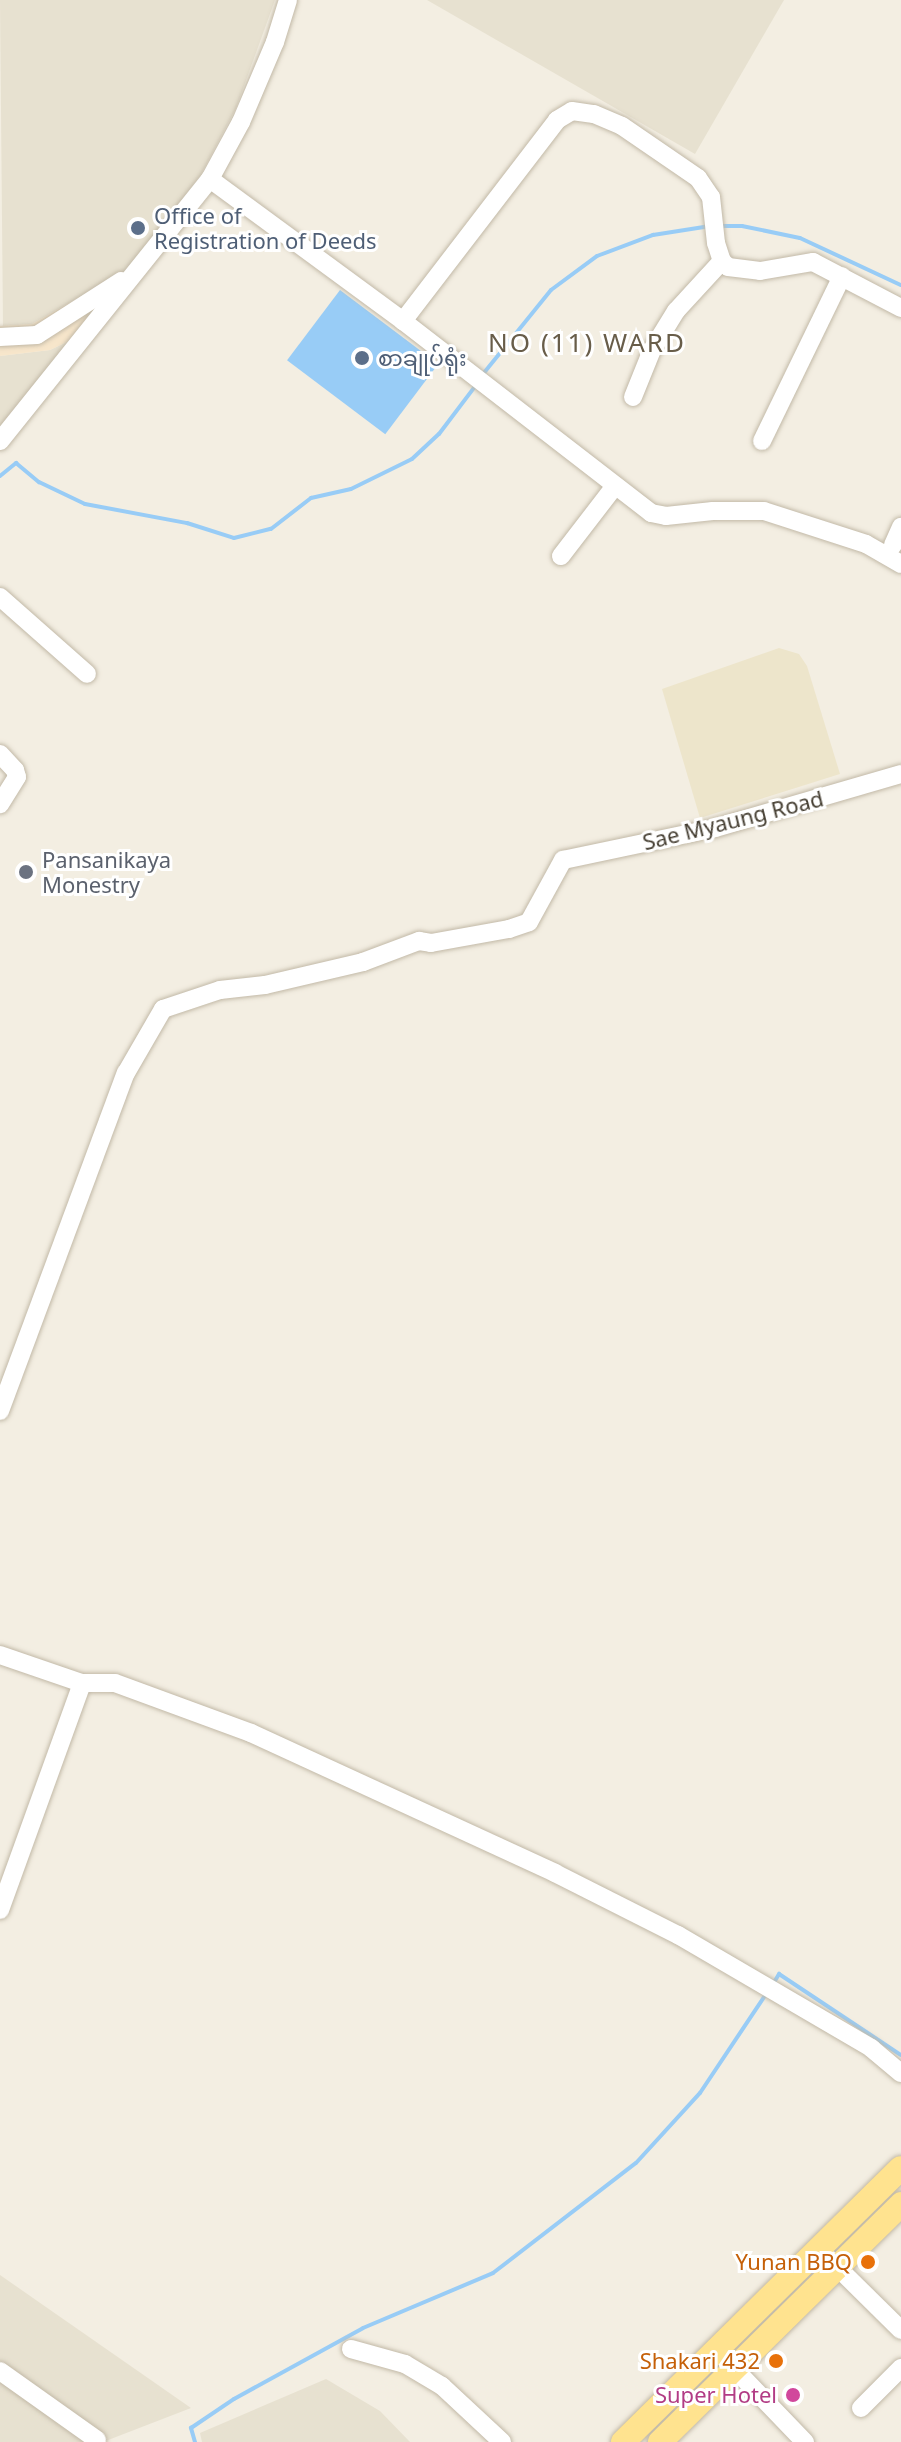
<!DOCTYPE html>
<html>
<head>
<meta charset="utf-8">
<style>
	body { margin:0 }
	#map { position:relative; width:901px; height:2442px; overflow:hidden; background:#f3eee2; font-family:"Noto Sans","Noto Sans Myanmar",sans-serif }
	div>[style] { position:absolute }
	.residential>* { inset:0; background:#e7e1d0 }
	.commercial>* { inset:0; background:#f7e6cb }
	.education>* { inset:0; background:#ede5cb }
	.water>* { inset:0; background:#98ccf6; transform-origin:0 0 }
	.stream>* { height:4px; margin:-2px; padding:0 2px; transform-origin:2px; border-radius:2px; background:#98ccf6 }
	.roads { filter:drop-shadow(0 0 2px #c2b9a7) drop-shadow(0 0 2px #c2b9a7) }
	.minor>* { height:18px; margin:-9px; padding:0 9px; transform-origin:9px; border-radius:9px; background:#fff }
	.major>* { height:24px; margin:-12px; padding:0 12px; transform-origin:12px; border-radius:12px; background:#ffe38f }
	.dots>* { width:22px; height:22px; translate:-50% -50%; box-sizing:border-box; border:4px solid #fff; border-radius:50% }
	span { translate:-50% -50%; white-space:nowrap; text-align:center; line-height:1.15; -webkit-text-stroke:6px #fff; paint-order:stroke }
	.service-label { font-size:22px; color:#4e5e75 }
	.left { translate:0 -50%; text-align:left }
	.street-label { font-size:22px; color:#453e32 }
	.worship-label { font-size:22px; color:#5b616d }
	.food-label { font-size:22px; color:#c56008 }
	.right { translate:-100% -50%; text-align:right }
	.hotel-label { font-size:22px; color:#b23c85 }
	.quarter-label { font-size:26px; color:#685d49; letter-spacing:2px }
</style>
</head>
<body>
<div id="map">
	<div class="residential">
		<i style="clip-path:polygon(0 0,275px 0,236px 108px,200px 176px,130px 268px,32px 324px,3px 326px)"></i>
		<i style="clip-path:polygon(427px 0,784px 0,695px 154px)"></i>
		<i style="clip-path:polygon(71px 340px,0 446px,0 356px,50px 350px)"></i>
		<i style="clip-path:polygon(0 2275px,191px 2408px,103px 2442px,0 2442px)"></i>
		<i style="clip-path:polygon(326px 2379px,380px 2411px,410px 2442px,202px 2442px,200px 2433px)"></i>
	</div>
	<div class="commercial">
		<i style="clip-path:polygon(130px 269px,71px 340px,50px 350px,0 356px,0 326px,32px 324px)"></i>
	</div>
	<div class="education">
		<i style="clip-path:polygon(779px 648px,799px 654px,807px 666px,840px 774px,700px 818px,662px 689px)"></i>
	</div>
	<div class="water">
		<i style="left:340px;top:290px;width:123px;height:88px;rotate:37deg"></i>
	</div>
	<div class="stream">
		<i style="left:719px;top:226px;width:23px"></i>
		<i style="left:742px;top:226px;width:59px;rotate:11.7deg"></i>
		<i style="left:800px;top:238px;width:111px;rotate:25deg"></i>
		<i style="left:483px;top:374px;width:108px;rotate:-51deg"></i>
		<i style="left:551px;top:290px;width:57px;rotate:-36.5deg"></i>
		<i style="left:597px;top:256px;width:60px;rotate:-20.6deg"></i>
		<i style="left:653px;top:235px;width:58px;rotate:-9deg"></i>
		<i style="left:0;top:476px;width:21px;rotate:-39deg"></i>
		<i style="left:16px;top:463px;width:30px;rotate:40deg"></i>
		<i style="left:39px;top:482px;width:51px;rotate:25.6deg"></i>
		<i style="left:85px;top:504px;width:104px;rotate:10.6deg"></i>
		<i style="left:187px;top:523px;width:49px;rotate:17.7deg"></i>
		<i style="left:234px;top:538px;width:38px;rotate:-14deg"></i>
		<i style="left:271px;top:529px;width:51px;rotate:-37.8deg"></i>
		<i style="left:311px;top:498px;width:41px;rotate:-12.7deg"></i>
		<i style="left:351px;top:489px;width:68px;rotate:-26.2deg"></i>
		<i style="left:412px;top:459px;width:37px;rotate:-43deg"></i>
		<i style="left:439px;top:434px;width:61px;rotate:-52.9deg"></i>
		<i style="left:773px;top:1984px;width:12px;rotate:-59deg"></i>
		<i style="left:779px;top:1974px;width:146px;rotate:33.6deg"></i>
		<i style="left:195px;top:2442px;width:15px;rotate:-106deg"></i>
		<i style="left:191px;top:2428px;width:52px;rotate:-34deg"></i>
		<i style="left:234px;top:2399px;width:147px;rotate:-28.8deg"></i>
		<i style="left:363px;top:2328px;width:141px;rotate:-22.9deg"></i>
		<i style="left:493px;top:2273px;width:180px;rotate:-37.6deg"></i>
		<i style="left:636px;top:2163px;width:95px;rotate:-47.6deg"></i>
		<i style="left:700px;top:2093px;width:119px;rotate:-56.3deg"></i>
	</div>
	<div class="roads">
		<div class="minor">
			<i style="left:210px;top:179px;width:240px;rotate:36.3deg"></i>
			<i style="left:403px;top:321px;width:314px;rotate:37.7deg"></i>
			<i style="left:651px;top:513px;width:15px;rotate:11deg"></i>
			<i style="left:666px;top:516px;width:47px;rotate:-6.1deg"></i>
			<i style="left:713px;top:511px;width:51px"></i>
			<i style="left:764px;top:511px;width:107px;rotate:17.9deg"></i>
			<i style="left:866px;top:544px;width:40px;rotate:29.7deg"></i>
			<i style="left:403px;top:321px;width:253px;rotate:-52.5deg"></i>
			<i style="left:557px;top:120px;width:17px;rotate:-31deg"></i>
			<i style="left:572px;top:111px;width:22px;rotate:8deg"></i>
			<i style="left:594px;top:114px;width:30px;rotate:23deg"></i>
			<i style="left:622px;top:126px;width:92px;rotate:34.4deg"></i>
			<i style="left:698px;top:178px;width:23px;rotate:56deg"></i>
			<i style="left:711px;top:197px;width:46px;rotate:83.8deg"></i>
			<i style="left:716px;top:243px;width:19px;rotate:72deg"></i>
			<i style="left:722px;top:261px;width:8px;rotate:45deg"></i>
			<i style="left:728px;top:267px;width:32px;rotate:7deg"></i>
			<i style="left:760px;top:271px;width:54px;rotate:-9.6deg"></i>
			<i style="left:813px;top:262px;width:99px;rotate:27.6deg"></i>
			<i style="left:0;top:337px;width:37px;rotate:-3deg"></i>
			<i style="left:37px;top:335px;width:100px;rotate:-32.7deg"></i>
			<i style="left:633px;top:397px;width:51px;rotate:-68deg"></i>
			<i style="left:652px;top:350px;width:46px;rotate:-58.4deg"></i>
			<i style="left:676px;top:311px;width:68px;rotate:-47.4deg"></i>
			<i style="left:0;top:441px;width:336px;rotate:-51.3deg"></i>
			<i style="left:210px;top:179px;width:65px;rotate:-61.5deg"></i>
			<i style="left:241px;top:122px;width:87px;rotate:-67deg"></i>
			<i style="left:275px;top:42px;width:44px;rotate:-72.8deg"></i>
			<i style="left:762px;top:441px;width:183px;rotate:-64.1deg"></i>
			<i style="left:893px;top:545px;width:20px;rotate:-66deg"></i>
			<i style="left:561px;top:556px;width:88px;rotate:-52.4deg"></i>
			<i style="left:0;top:597px;width:116px;rotate:41.5deg"></i>
			<i style="left:0;top:754px;width:22px;rotate:47deg"></i>
			<i style="left:15px;top:770px;width:7px;rotate:74deg"></i>
			<i style="left:17px;top:777px;width:32px;rotate:122deg"></i>
			<i style="left:0;top:1411px;width:361px;rotate:-69.6deg"></i>
			<i style="left:126px;top:1073px;width:74px;rotate:-60deg"></i>
			<i style="left:163px;top:1009px;width:60px;rotate:-18.4deg"></i>
			<i style="left:220px;top:990px;width:45px;rotate:-6.3deg"></i>
			<i style="left:265px;top:985px;width:101px;rotate:-13.2deg"></i>
			<i style="left:363px;top:962px;width:60px;rotate:-20.6deg"></i>
			<i style="left:419px;top:941px;width:12px;rotate:9deg"></i>
			<i style="left:431px;top:943px;width:79px;rotate:-10.2deg"></i>
			<i style="left:509px;top:929px;width:21px;rotate:-19deg"></i>
			<i style="left:529px;top:922px;width:71px;rotate:-61.3deg"></i>
			<i style="left:563px;top:860px;width:155px;rotate:-11.9deg"></i>
			<i style="left:715px;top:828px;width:194px;rotate:-16.2deg"></i>
			<i style="left:0;top:1655px;width:87px;rotate:18.9deg"></i>
			<i style="left:82px;top:1683px;width:33px"></i>
			<i style="left:115px;top:1683px;width:145px;rotate:20.2deg"></i>
			<i style="left:251px;top:1733px;width:335px;rotate:24.7deg"></i>
			<i style="left:555px;top:1873px;width:138px;rotate:26.8deg"></i>
			<i style="left:678px;top:1935px;width:224px;rotate:30.3deg"></i>
			<i style="left:871px;top:2048px;width:39px;rotate:40deg"></i>
			<i style="left:0;top:1910px;width:241px;rotate:-70.1deg"></i>
			<i style="left:829px;top:2259px;width:101px;rotate:44.6deg"></i>
			<i style="left:351px;top:2349px;width:56px;rotate:15.5deg"></i>
			<i style="left:405px;top:2364px;width:43px;rotate:30.7deg"></i>
			<i style="left:442px;top:2386px;width:82px;rotate:43deg"></i>
			<i style="left:726px;top:2360px;width:114px;rotate:46.1deg"></i>
			<i style="left:0;top:2371px;width:119px;rotate:35.4deg"></i>
			<i style="left:861px;top:2408px;width:57px;rotate:-45deg"></i>
		</div>
		<div class="major">
			<i style="left:623px;top:2442px;width:390px;rotate:-44.6deg"></i>
			<i style="left:660px;top:2442px;width:339px;rotate:-44.6deg"></i>
		</div>
	</div>
	<div class="dots">
		<i style="left:138px;top:228px;background:#5c6f8a"></i>
		<i style="left:362px;top:358px;background:#5c6f8a"></i>
		<i style="left:26px;top:872px;background:#6b7280"></i>
		<i style="left:868px;top:2262px;background:#e8710a"></i>
		<i style="left:776px;top:2361px;background:#e8710a"></i>
		<i style="left:793px;top:2395px;background:#d1479c"></i>
	</div>
	<div class="service-label">
		<span class="left" style="left:154px;top:228px">Office of<br>Registration of Deeds</span>
		<span class="left" style="left:378px;top:358px">စာချုပ်ရုံး</span>
	</div>
	<div class="street-label">
		<span style="left:733px;top:820px;rotate:-14deg">Sae Myaung Road</span>
	</div>
	<div class="worship-label">
		<span class="left" style="left:42px;top:872px">Pansanikaya<br>Monestry</span>
	</div>
	<div class="food-label">
		<span class="right" style="left:852px;top:2262px">Yunan BBQ</span>
		<span class="right" style="left:760px;top:2361px">Shakari 432</span>
	</div>
	<div class="hotel-label">
		<span class="right" style="left:777px;top:2395px">Super Hotel</span>
	</div>
	<div class="quarter-label">
		<span style="left:587px;top:343px">NO (11) WARD</span>
	</div>
</div>
</body>
</html>
